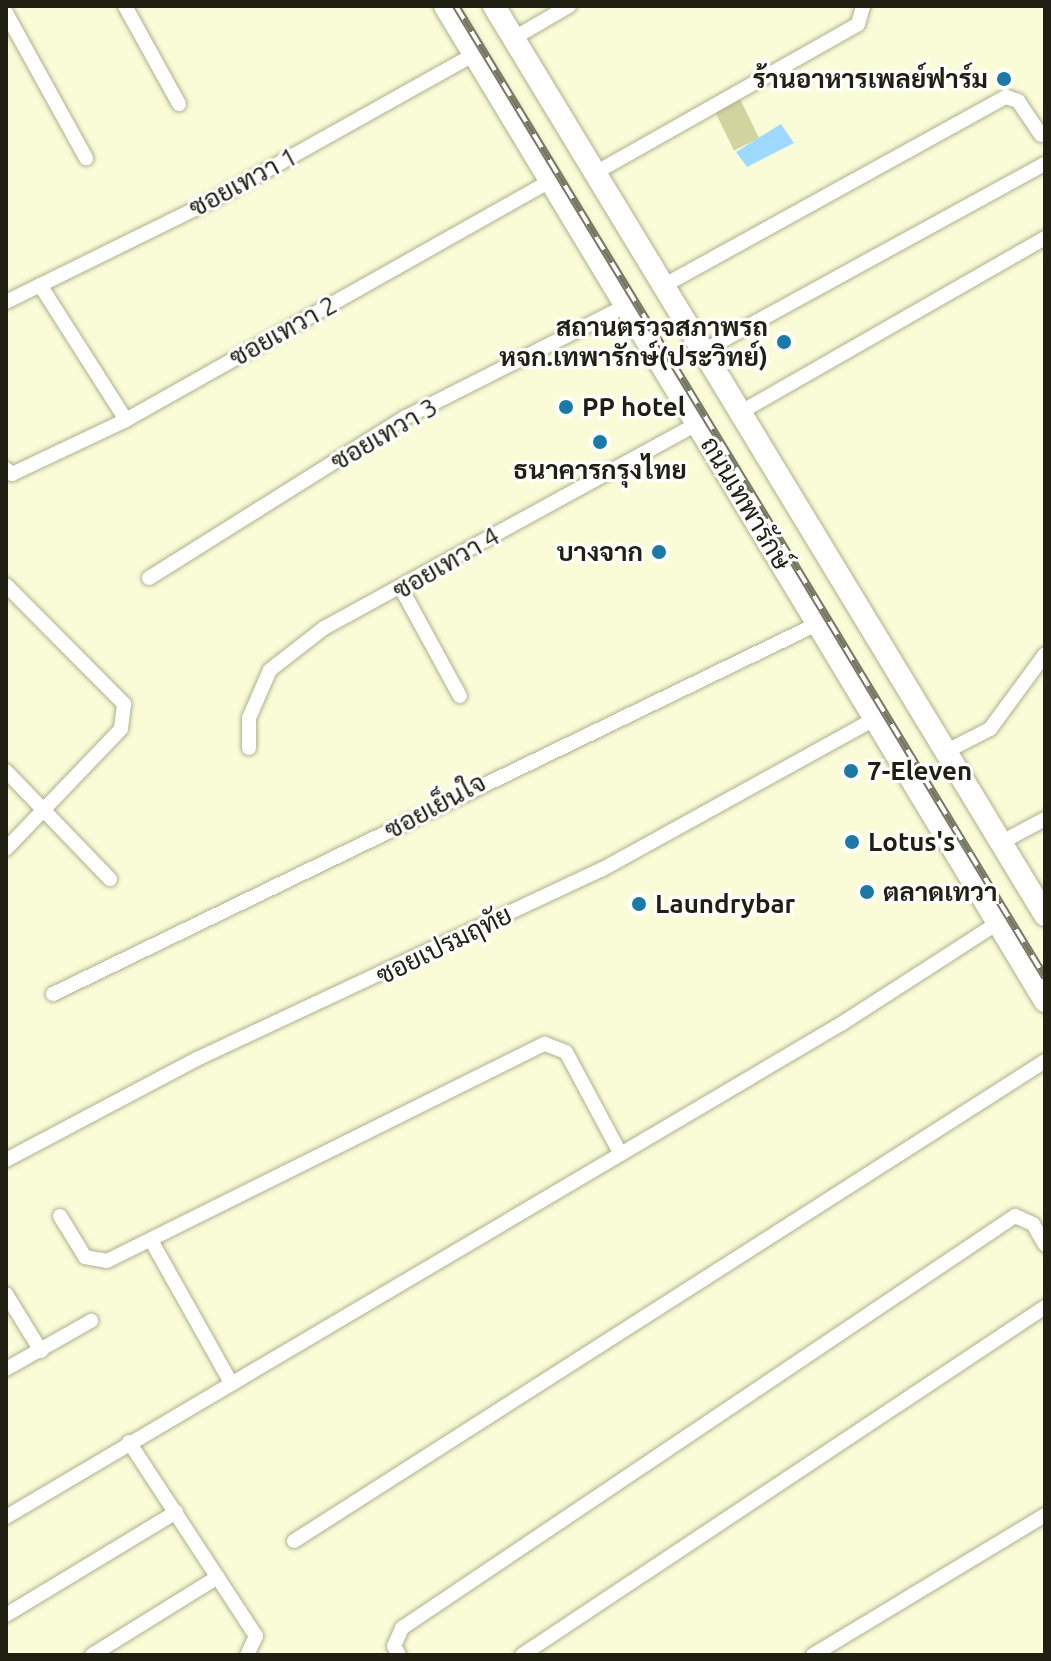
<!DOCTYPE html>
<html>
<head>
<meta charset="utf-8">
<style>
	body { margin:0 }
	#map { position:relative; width:1051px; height:1661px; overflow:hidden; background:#fafcd7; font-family:Ubuntu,Sarabun,sans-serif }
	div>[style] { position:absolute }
	.green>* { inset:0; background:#d1d49e; transform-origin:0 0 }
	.water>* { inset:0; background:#9edaff }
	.roads { filter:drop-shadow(0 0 2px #aeb08d) drop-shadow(0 0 2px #aeb08d) }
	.street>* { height:14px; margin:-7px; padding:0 7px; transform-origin:7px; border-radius:7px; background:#fff }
	.primary>* { height:22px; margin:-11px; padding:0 11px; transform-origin:11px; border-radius:11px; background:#fff }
	.rail>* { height:8px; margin-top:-4px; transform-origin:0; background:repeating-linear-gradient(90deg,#fff 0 15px,#777861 0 30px); box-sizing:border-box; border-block:2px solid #777861 }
	.dots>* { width:22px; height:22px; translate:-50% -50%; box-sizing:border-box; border:4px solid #fff; border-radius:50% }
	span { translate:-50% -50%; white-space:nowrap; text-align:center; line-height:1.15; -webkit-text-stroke:6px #fff; paint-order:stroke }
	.poi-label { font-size:26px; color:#1f2012; font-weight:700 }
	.right { translate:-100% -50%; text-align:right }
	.left { translate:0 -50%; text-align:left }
	.street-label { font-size:26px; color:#1f2012 }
	.frame { position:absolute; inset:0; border:8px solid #1f2012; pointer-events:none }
</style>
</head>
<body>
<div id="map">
	<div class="green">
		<i style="left:739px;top:97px;width:46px;height:28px;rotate:64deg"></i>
	</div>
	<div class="water">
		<i style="clip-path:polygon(781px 124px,794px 143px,747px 167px,736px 152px)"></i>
	</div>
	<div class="roads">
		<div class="street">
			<i style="left:125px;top:6px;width:112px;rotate:61.1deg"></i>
			<i style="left:6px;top:13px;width:166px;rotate:61.1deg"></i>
			<i style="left:514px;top:38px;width:64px;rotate:-30.2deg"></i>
			<i style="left:595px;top:173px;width:302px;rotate:-29.5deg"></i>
			<i style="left:858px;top:24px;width:19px;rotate:-74deg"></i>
			<i style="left:40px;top:285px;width:160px;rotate:57.5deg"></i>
			<i style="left:663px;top:286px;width:392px;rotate:-28.9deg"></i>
			<i style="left:1006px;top:97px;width:13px;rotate:18deg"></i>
			<i style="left:1018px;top:101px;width:41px;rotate:55.9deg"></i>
			<i style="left:6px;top:302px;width:237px;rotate:-26.2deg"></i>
			<i style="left:219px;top:197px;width:293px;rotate:-29.2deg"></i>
			<i style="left:703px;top:351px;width:390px;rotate:-28.7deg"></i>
			<i style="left:741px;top:412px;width:350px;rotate:-29.8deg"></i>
			<i style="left:6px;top:469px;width:8px;rotate:40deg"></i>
			<i style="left:12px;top:474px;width:126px;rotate:-25.3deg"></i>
			<i style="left:126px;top:420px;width:489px;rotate:-29.4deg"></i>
			<i style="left:149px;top:578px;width:303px;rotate:-32.1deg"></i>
			<i style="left:406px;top:417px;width:249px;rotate:-26.8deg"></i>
			<i style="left:6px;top:585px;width:168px;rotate:45.2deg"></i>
			<i style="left:124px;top:704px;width:25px;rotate:97deg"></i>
			<i style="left:121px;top:729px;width:166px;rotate:133.8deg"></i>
			<i style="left:401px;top:588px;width:123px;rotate:61.4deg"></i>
			<i style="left:249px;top:748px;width:30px;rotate:-90deg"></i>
			<i style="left:249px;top:718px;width:52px;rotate:-66.4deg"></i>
			<i style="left:270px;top:670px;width:68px;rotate:-37.9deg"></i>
			<i style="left:324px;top:628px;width:426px;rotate:-28.7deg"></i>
			<i style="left:945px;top:752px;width:51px;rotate:-27.1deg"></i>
			<i style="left:990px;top:729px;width:93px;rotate:-53.7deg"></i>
			<i style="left:6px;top:771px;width:150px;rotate:46.1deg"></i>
			<i style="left:1000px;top:843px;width:51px;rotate:-28.1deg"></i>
			<i style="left:53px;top:994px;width:851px;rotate:-25.84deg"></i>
			<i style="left:6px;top:1160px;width:218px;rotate:-27.9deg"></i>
			<i style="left:199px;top:1058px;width:444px;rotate:-25.1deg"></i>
			<i style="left:601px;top:870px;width:314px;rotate:-28.9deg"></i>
			<i style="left:60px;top:1216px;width:48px;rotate:58.6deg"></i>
			<i style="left:85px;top:1257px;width:22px;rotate:10deg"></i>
			<i style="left:107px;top:1261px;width:489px;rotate:-26.4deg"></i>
			<i style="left:545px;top:1044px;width:22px;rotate:21deg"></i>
			<i style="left:566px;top:1052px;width:112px;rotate:61.8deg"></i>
			<i style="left:152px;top:1242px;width:162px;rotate:60.7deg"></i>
			<i style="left:6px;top:1294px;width:67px;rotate:58.4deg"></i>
			<i style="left:6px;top:1369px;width:98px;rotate:-29.5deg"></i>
			<i style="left:129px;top:1442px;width:232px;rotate:56.8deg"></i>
			<i style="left:256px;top:1636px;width:21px;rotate:115deg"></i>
			<i style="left:6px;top:1517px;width:970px;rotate:-30.56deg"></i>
			<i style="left:841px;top:1024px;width:187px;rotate:-32.8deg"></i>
			<i style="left:294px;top:1541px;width:891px;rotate:-32.58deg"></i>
			<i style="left:6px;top:1615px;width:199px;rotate:-31.2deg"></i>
			<i style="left:92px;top:1655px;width:148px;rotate:-31.8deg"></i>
			<i style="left:399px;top:1655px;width:10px;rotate:-119deg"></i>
			<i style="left:394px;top:1646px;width:20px;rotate:-66deg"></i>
			<i style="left:402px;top:1628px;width:739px;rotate:-33.91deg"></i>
			<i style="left:1015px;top:1216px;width:20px;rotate:24deg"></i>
			<i style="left:1033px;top:1224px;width:24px;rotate:60deg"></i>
			<i style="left:522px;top:1655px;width:628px;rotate:-33.64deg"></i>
			<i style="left:813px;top:1655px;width:271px;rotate:-31.1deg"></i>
		</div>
		<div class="primary">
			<i style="left:445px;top:6px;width:1162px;rotate:58.91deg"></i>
			<i style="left:494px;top:6px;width:1063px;rotate:58.78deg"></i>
		</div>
	</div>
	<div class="rail">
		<i style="left:456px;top:6px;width:1136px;rotate:58.76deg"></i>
	</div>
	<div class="dots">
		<i style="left:1004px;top:79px;background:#1a79a6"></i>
		<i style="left:784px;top:342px;background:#1a79a6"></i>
		<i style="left:566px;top:407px;background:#1a79a6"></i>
		<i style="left:600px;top:442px;background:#1a79a6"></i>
		<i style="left:659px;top:552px;background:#1a79a6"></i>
		<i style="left:851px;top:771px;background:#1a79a6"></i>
		<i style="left:852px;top:842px;background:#1a79a6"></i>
		<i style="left:867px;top:892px;background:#1a79a6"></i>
		<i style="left:639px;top:904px;background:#1a79a6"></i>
	</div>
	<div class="poi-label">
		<span class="right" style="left:988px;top:79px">ร้านอาหารเพลย์ฟาร์ม</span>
		<span class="right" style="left:768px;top:342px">สถานตรวจสภาพรถ<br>หจก.เทพารักษ์(ประวิทย์)</span>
		<span class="left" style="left:582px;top:407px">PP hotel</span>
		<span style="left:600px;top:470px">ธนาคารกรุงไทย</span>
		<span class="right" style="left:643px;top:552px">บางจาก</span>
		<span class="left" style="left:867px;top:771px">7-Eleven</span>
		<span class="left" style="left:868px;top:842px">Lotus's</span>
		<span class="left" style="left:883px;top:892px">ตลาดเทวา</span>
		<span class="left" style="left:655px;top:904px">Laundrybar</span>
	</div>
	<div class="street-label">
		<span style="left:243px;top:182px;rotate:-28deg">ซอยเทวา 1</span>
		<span style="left:283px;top:331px;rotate:-29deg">ซอยเทวา 2</span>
		<span style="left:384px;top:434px;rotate:-30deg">ซอยเทวา 3</span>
		<span style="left:746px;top:503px;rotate:59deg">ถนนเทพารักษ์</span>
		<span style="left:446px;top:563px;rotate:-30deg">ซอยเทวา 4</span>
		<span style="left:435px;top:806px;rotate:-28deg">ซอยเย็นใจ</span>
		<span style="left:444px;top:945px;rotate:-26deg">ซอยเปรมฤทัย</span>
	</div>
	<div class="frame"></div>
</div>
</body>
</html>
